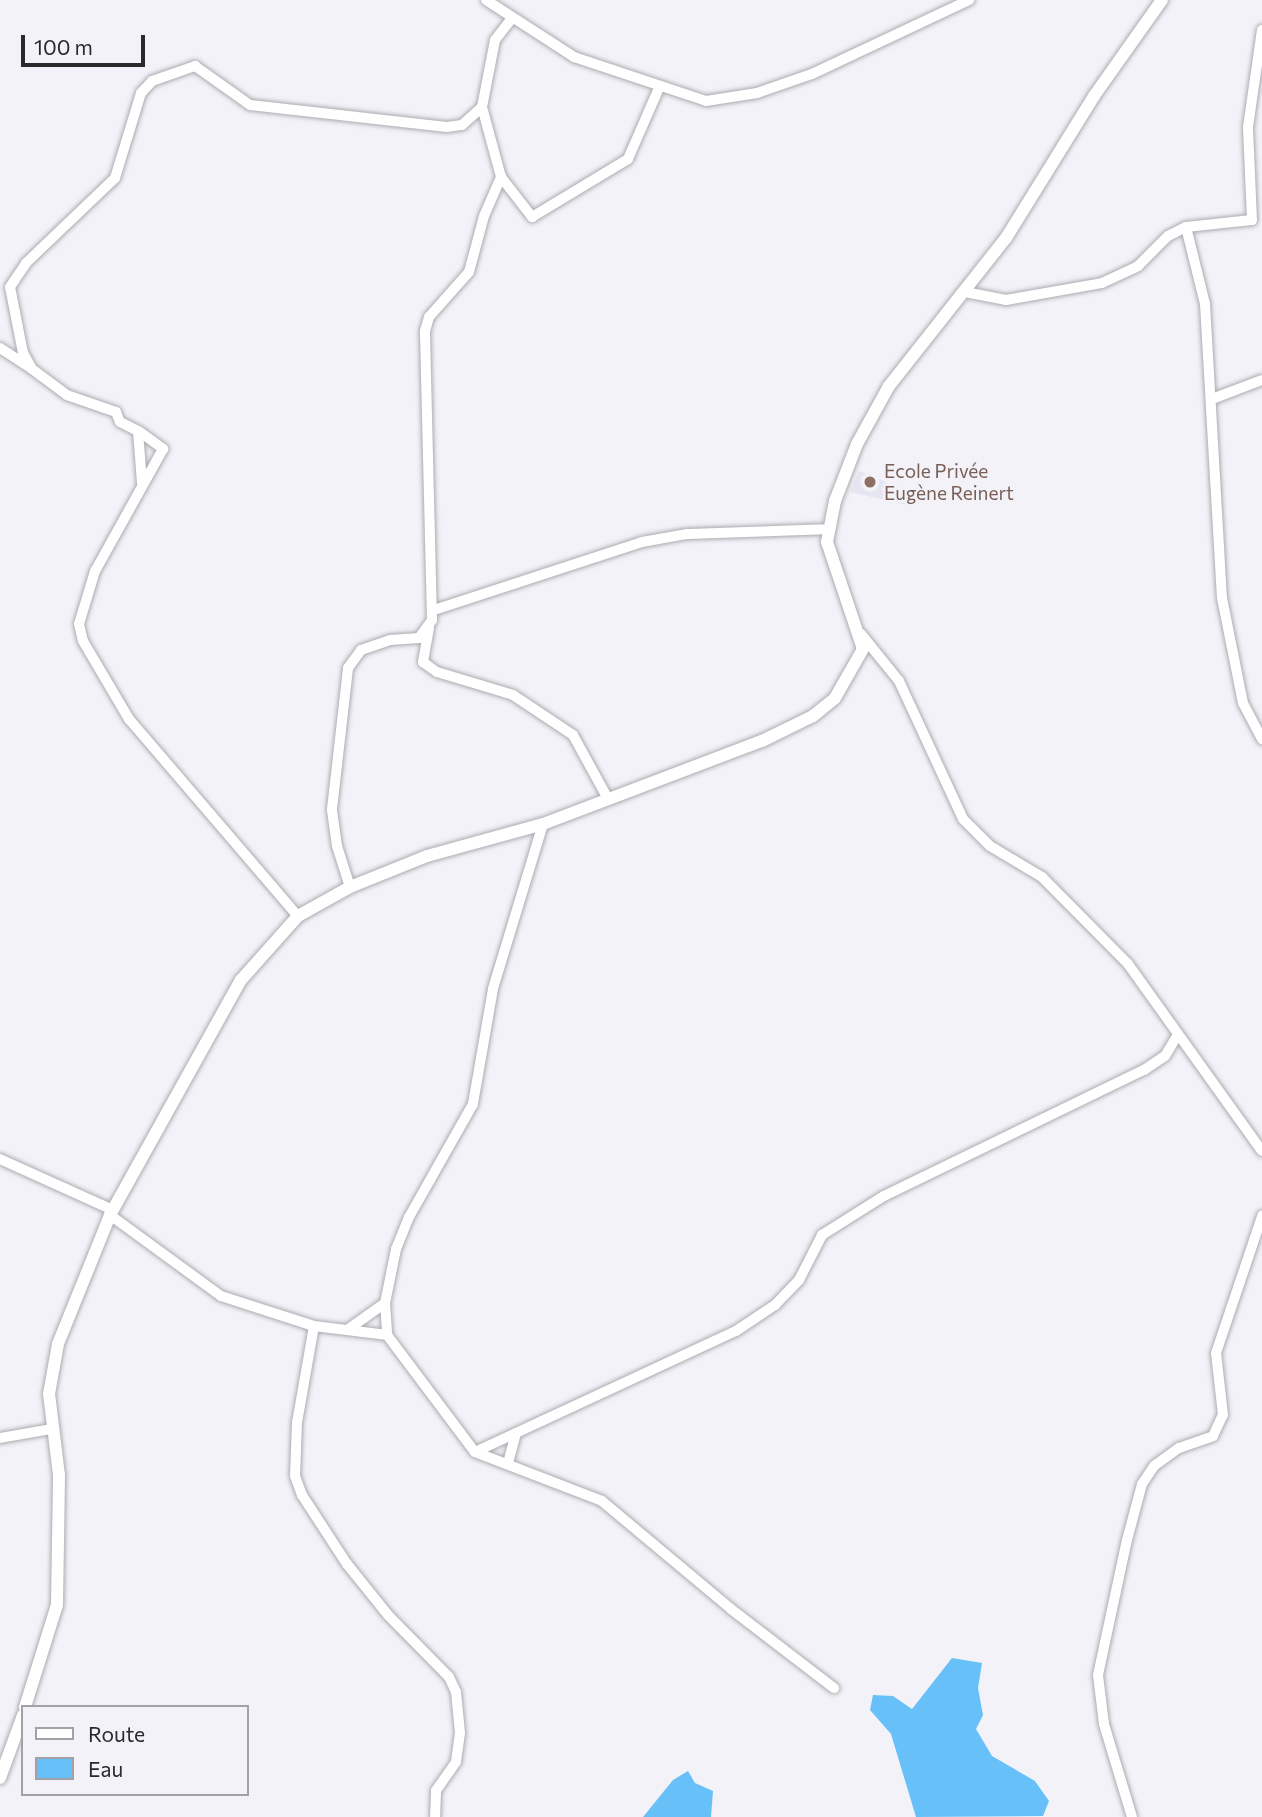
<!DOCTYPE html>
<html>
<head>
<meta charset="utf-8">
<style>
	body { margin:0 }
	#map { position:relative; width:1262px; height:1817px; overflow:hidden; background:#f2f2f8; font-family:Commissioner,sans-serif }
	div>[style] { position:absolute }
	.built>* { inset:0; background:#e6e6f3 }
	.water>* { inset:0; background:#67c1f8 }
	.roads { filter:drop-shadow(0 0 2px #ababb1) drop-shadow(0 0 2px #ababb1) }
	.minor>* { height:10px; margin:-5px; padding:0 5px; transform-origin:5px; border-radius:5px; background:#fff }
	.tertiary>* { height:12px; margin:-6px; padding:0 6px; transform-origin:6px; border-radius:6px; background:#fff }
	.dots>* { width:19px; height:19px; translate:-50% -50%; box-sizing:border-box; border:4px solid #f2f2f8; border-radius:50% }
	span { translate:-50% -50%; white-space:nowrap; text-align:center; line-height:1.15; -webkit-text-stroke:5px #f2f2f8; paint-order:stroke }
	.education-label { font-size:19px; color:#785e54 }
	.left { translate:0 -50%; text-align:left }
	.legend { position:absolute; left:21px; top:1705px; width:228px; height:91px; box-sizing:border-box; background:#f2f2f8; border:2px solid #a2a2a6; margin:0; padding:9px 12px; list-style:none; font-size:21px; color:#292a2c }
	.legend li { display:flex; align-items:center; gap:14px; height:35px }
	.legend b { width:35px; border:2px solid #a2a2a6 }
	.scale { position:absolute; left:21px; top:35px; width:124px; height:32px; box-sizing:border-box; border:4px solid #292a2c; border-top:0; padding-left:9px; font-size:21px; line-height:24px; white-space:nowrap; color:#292a2c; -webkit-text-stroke:5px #f2f2f8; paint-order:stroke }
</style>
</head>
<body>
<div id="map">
	<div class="built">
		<i style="clip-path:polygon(859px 471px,915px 494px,911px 506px,850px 492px)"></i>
	</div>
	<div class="water">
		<i style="clip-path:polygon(952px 1658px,982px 1663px,978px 1688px,983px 1715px,976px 1729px,992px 1756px,1035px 1781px,1049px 1801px,1043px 1816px,916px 1817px,891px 1734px,870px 1710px,873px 1695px,893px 1696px,912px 1709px)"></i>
		<i style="clip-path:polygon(688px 1771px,695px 1783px,713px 1791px,711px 1817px,643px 1817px,673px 1780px)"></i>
	</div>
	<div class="roads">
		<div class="minor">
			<i style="left:486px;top:0;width:105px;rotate:32.9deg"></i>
			<i style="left:574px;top:57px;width:139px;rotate:18.4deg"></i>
			<i style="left:706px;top:101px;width:52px;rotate:-8.9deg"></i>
			<i style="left:757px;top:93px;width:58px;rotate:-19.1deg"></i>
			<i style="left:812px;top:74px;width:174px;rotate:-25.2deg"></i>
			<i style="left:501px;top:177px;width:51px;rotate:52.2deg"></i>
			<i style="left:532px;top:217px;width:112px;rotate:-31.1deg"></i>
			<i style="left:628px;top:159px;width:77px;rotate:-66.4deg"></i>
			<i style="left:1186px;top:227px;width:66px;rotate:-6.1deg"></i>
			<i style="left:1252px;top:220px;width:93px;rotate:-92.5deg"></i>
			<i style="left:1248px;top:127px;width:98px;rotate:-81.8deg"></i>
			<i style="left:965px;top:292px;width:42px;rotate:11deg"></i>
			<i style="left:1006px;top:300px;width:97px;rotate:-10deg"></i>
			<i style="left:1102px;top:283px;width:40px;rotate:-25deg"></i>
			<i style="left:1138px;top:266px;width:42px;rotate:-45deg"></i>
			<i style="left:1168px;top:236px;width:20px;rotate:-27deg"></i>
			<i style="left:1186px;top:227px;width:79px;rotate:76.1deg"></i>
			<i style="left:1205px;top:304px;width:294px;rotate:86.7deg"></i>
			<i style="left:1222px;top:598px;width:107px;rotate:78.7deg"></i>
			<i style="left:1243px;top:703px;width:41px;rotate:62.2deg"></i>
			<i style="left:0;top:348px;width:35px;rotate:33deg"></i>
			<i style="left:1212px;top:399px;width:53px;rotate:-20.8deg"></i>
			<i style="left:140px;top:432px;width:29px;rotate:36deg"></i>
			<i style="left:163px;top:449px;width:140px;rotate:119.1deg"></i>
			<i style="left:95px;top:571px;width:55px;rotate:106.8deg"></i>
			<i style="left:79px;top:624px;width:17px;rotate:77deg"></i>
			<i style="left:83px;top:641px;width:91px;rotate:59.5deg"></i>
			<i style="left:129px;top:719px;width:260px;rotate:49.4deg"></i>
			<i style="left:142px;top:483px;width:52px;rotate:-94.4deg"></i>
			<i style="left:138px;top:431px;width:20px;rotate:-153deg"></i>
			<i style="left:120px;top:422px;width:11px;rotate:-112deg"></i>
			<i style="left:116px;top:412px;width:52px;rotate:-160.9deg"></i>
			<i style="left:67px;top:395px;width:44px;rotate:-143.4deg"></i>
			<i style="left:32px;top:369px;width:18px;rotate:-119deg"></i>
			<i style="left:23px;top:353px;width:67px;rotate:-101.1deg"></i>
			<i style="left:10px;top:287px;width:29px;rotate:-56deg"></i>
			<i style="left:26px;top:263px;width:123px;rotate:-43.7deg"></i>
			<i style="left:115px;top:178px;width:89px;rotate:-73deg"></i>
			<i style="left:141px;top:93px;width:16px;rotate:-47deg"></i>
			<i style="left:152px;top:81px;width:46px;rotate:-19.2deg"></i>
			<i style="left:195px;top:66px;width:67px;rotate:35.3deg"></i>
			<i style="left:250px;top:105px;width:198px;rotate:6.4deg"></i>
			<i style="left:447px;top:127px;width:15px;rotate:-8deg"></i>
			<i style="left:462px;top:125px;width:27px;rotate:-42deg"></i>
			<i style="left:434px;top:610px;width:219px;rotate:-18.1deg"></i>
			<i style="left:642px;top:542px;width:46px;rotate:-10.1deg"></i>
			<i style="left:687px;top:534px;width:140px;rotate:-2deg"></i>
			<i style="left:429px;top:628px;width:35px;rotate:100deg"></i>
			<i style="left:423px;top:662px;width:17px;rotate:36deg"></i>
			<i style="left:437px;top:672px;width:79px;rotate:16.8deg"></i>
			<i style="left:513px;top:695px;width:72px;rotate:33.7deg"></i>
			<i style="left:573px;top:735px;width:73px;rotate:61.3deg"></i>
			<i style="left:861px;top:634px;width:60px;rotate:51deg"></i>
			<i style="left:899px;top:681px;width:152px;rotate:65.1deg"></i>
			<i style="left:963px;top:819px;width:38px;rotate:45deg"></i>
			<i style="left:990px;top:846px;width:61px;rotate:30.8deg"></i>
			<i style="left:1042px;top:877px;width:122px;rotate:45.3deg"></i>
			<i style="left:1128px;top:964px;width:230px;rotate:54.4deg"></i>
			<i style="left:543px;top:824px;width:172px;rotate:106.9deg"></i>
			<i style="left:493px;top:989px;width:117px;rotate:99.9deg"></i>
			<i style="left:473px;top:1104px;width:130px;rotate:119.5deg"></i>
			<i style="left:409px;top:1217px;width:35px;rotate:112deg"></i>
			<i style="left:396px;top:1249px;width:55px;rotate:101.5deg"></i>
			<i style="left:385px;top:1303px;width:32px;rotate:86deg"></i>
			<i style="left:387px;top:1335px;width:146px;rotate:53.1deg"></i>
			<i style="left:475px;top:1452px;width:136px;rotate:21.1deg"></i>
			<i style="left:602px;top:1501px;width:168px;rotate:39.9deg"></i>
			<i style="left:731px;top:1609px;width:130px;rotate:37.5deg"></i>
			<i style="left:350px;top:887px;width:43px;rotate:-107.6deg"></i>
			<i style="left:337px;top:846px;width:37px;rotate:-98deg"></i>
			<i style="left:332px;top:809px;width:142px;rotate:-83.5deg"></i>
			<i style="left:348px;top:668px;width:22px;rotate:-54deg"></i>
			<i style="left:361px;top:650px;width:31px;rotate:-19deg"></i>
			<i style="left:390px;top:640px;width:29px;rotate:-4deg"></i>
			<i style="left:419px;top:638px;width:22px;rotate:-54deg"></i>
			<i style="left:432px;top:620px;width:289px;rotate:-91.4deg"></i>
			<i style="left:425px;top:331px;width:15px;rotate:-74deg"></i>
			<i style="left:429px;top:317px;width:60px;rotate:-48.4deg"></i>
			<i style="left:469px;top:272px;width:58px;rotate:-75deg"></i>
			<i style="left:484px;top:216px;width:43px;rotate:-66.4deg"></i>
			<i style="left:501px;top:177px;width:73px;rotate:-105.2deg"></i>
			<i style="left:482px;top:107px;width:68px;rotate:-79deg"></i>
			<i style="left:495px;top:40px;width:28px;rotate:-52deg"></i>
			<i style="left:0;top:1159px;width:124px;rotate:24.3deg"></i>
			<i style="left:110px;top:1215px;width:137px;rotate:36.1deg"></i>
			<i style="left:221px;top:1296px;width:98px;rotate:17.9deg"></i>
			<i style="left:314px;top:1326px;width:74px;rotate:7deg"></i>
			<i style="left:314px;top:1326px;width:97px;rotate:100deg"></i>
			<i style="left:297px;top:1422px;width:54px;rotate:92.1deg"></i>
			<i style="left:295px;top:1476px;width:20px;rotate:70deg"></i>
			<i style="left:302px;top:1495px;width:82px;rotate:56.9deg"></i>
			<i style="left:347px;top:1564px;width:65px;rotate:51.2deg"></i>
			<i style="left:388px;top:1615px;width:87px;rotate:45.5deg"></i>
			<i style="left:449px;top:1677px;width:17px;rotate:65deg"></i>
			<i style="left:456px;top:1692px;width:41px;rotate:84.4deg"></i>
			<i style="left:460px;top:1733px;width:29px;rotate:98deg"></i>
			<i style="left:456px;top:1762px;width:35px;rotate:125deg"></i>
			<i style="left:436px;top:1791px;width:26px;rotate:92deg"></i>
			<i style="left:350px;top:1328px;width:43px;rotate:-35.5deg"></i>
			<i style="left:0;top:1438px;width:52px;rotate:-10deg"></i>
			<i style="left:475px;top:1452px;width:288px;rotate:-24.9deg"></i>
			<i style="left:736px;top:1331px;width:47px;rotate:-33.7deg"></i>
			<i style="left:775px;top:1305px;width:35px;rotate:-46deg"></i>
			<i style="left:799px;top:1280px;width:51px;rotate:-62.9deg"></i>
			<i style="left:822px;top:1235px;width:73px;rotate:-32.2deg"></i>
			<i style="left:884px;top:1196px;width:289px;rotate:-25.9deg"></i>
			<i style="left:1144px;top:1070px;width:25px;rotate:-34deg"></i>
			<i style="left:1165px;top:1056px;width:23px;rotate:-59deg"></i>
			<i style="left:508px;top:1463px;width:30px;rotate:-75deg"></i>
			<i style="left:1132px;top:1817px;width:97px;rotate:-106.8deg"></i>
			<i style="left:1104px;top:1724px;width:49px;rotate:-97deg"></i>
			<i style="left:1098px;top:1675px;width:138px;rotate:-77.9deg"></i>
			<i style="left:1127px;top:1540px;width:58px;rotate:-75deg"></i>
			<i style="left:1142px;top:1484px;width:22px;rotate:-56deg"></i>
			<i style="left:1154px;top:1466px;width:31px;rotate:-36deg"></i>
			<i style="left:1179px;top:1448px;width:36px;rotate:-19deg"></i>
			<i style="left:1213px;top:1436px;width:23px;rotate:-65deg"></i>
			<i style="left:1223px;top:1415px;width:62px;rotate:-96.4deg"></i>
			<i style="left:1216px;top:1353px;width:145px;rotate:-71.4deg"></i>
		</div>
		<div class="tertiary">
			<i style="left:25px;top:1707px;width:107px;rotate:-72.6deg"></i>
			<i style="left:57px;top:1605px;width:130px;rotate:-89.1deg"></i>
			<i style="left:59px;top:1475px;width:82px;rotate:-97deg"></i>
			<i style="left:49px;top:1394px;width:51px;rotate:-79.8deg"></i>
			<i style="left:58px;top:1344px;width:139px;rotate:-68deg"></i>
			<i style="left:110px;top:1215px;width:269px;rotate:-60.9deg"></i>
			<i style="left:241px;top:980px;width:86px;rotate:-48.3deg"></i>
			<i style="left:298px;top:916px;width:60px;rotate:-29.1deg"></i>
			<i style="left:350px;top:887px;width:83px;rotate:-21.9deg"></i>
			<i style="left:427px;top:856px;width:120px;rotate:-15.4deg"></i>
			<i style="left:543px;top:824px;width:234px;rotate:-20.8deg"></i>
			<i style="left:762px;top:741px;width:57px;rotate:-26.1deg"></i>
			<i style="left:813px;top:716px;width:28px;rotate:-39deg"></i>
			<i style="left:835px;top:698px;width:56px;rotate:-60.3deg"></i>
			<i style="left:863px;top:649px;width:113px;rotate:-108.6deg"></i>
			<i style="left:827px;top:542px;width:42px;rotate:-79deg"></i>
			<i style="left:835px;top:501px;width:61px;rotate:-68.9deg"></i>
			<i style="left:857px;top:444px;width:66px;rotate:-61.1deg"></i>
			<i style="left:889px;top:386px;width:189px;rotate:-51.7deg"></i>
			<i style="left:1006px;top:238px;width:167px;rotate:-58.2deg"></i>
			<i style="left:1094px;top:96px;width:118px;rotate:-54.7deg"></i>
			<i style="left:0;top:1778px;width:67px;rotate:-69.9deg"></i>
		</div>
	</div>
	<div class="dots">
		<i style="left:870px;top:482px;background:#8d6e63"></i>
	</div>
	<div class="education-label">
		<span class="left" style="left:884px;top:482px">Ecole Privée<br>Eugène Reinert</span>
	</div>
	<ul class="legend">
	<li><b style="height:9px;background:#fff"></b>Route</li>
	<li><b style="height:19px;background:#67c1f8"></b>Eau</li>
	</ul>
	<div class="scale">100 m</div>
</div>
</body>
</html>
